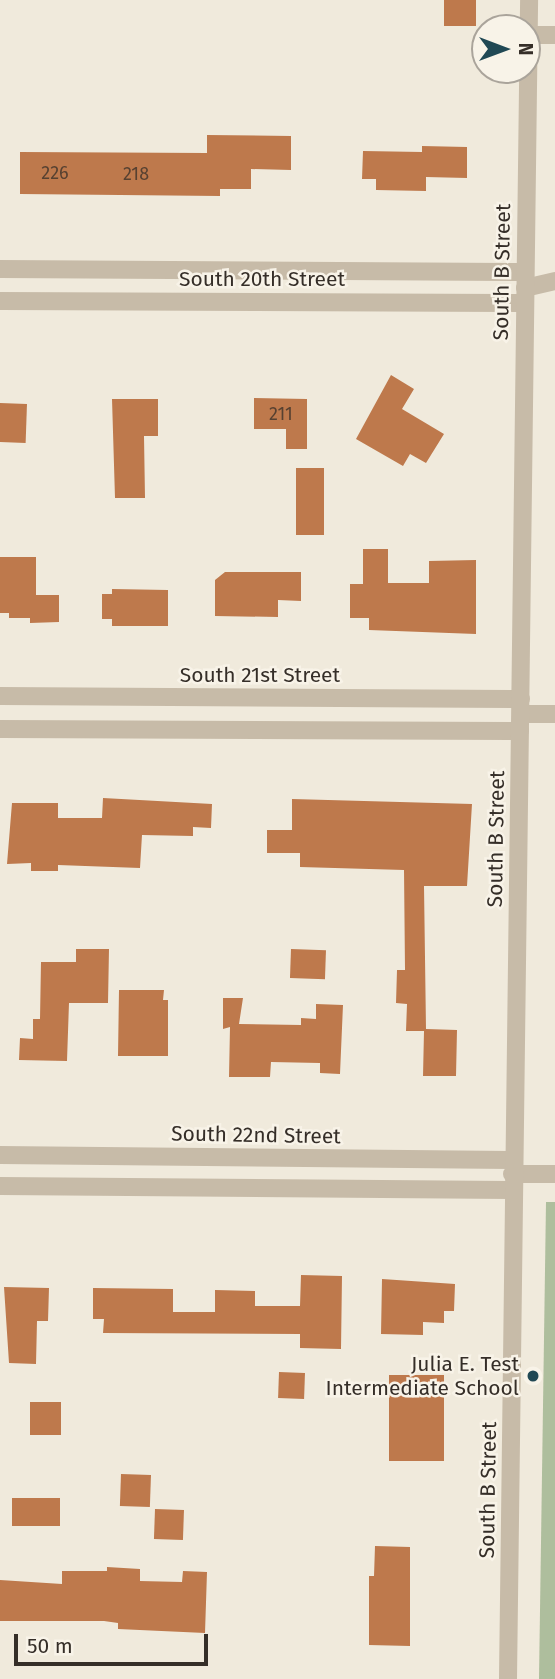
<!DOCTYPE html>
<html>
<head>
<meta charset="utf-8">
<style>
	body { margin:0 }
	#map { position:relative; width:555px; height:1679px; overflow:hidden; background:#f0eadc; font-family:"Fira Sans",sans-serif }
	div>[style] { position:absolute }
	.green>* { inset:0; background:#aebe9d }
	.building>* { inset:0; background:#be794c; transform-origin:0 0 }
	.minor>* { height:18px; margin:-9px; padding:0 9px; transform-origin:9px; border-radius:9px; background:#c7bba8 }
	.dots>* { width:19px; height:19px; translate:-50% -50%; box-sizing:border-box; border:4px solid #f8f3e8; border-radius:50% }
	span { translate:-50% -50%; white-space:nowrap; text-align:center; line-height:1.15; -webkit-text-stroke:5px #f8f3e8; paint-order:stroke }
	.number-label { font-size:18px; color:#574131 }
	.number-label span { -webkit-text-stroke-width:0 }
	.street-label { font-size:21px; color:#352e28 }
	.poi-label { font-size:21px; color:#352e28 }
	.right { translate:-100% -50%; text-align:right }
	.north { position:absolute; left:471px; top:14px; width:70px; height:70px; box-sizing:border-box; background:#f8f3e8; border:2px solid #aaa49b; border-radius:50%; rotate:90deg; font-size:19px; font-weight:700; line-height:28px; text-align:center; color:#352e28 }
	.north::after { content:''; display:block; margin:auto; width:24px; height:32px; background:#204854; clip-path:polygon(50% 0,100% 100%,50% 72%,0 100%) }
	.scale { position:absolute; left:14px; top:1634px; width:194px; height:32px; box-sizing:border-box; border:4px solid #352e28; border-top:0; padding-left:9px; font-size:21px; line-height:24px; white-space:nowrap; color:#352e28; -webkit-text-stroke:5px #f8f3e8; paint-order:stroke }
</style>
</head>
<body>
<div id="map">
	<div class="green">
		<i style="clip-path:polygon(546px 1202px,555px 1202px,555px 1679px,539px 1679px)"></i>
	</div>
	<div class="building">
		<i style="left:444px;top:0;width:32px;height:26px"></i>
		<i style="clip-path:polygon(207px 135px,291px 136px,291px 170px,251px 169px,251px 189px,220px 189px,220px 196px,20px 194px,20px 152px,207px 153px)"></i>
		<i style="clip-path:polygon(422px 146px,467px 147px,467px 178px,426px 177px,426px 191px,376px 190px,376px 179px,362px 179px,363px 151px,422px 152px)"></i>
		<i style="clip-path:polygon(391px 375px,414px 389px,402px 409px,444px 434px,426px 463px,410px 454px,403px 466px,356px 439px)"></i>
		<i style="clip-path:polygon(254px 398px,307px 399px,307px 449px,286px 449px,286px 429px,254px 429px)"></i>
		<i style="clip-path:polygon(112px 399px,158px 399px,158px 436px,144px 436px,145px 498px,115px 498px)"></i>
		<i style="left:0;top:403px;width:27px;height:39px;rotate:2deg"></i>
		<i style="left:296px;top:468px;width:28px;height:67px"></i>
		<i style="clip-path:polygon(363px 549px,388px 549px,388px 583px,429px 583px,429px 561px,476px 560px,476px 634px,369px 630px,369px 618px,350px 618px,350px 584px,363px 584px)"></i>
		<i style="clip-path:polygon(0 557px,36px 557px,36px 595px,59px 595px,59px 622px,30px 623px,30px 618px,9px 618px,9px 613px,0 613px)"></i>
		<i style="clip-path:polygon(225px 572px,301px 572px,301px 601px,278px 600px,278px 617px,215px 616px,215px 580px)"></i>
		<i style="clip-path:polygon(112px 589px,168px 590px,168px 626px,112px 626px,112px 619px,102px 619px,102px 594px,112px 594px)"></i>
		<i style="clip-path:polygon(103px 798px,212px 804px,211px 828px,193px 827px,193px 836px,142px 835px,140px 868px,58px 865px,58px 871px,31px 871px,31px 863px,7px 864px,12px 803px,58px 803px,58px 818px,102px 818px)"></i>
		<i style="clip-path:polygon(292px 799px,472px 804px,467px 886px,424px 886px,426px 1029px,457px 1030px,456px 1076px,423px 1076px,424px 1031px,406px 1031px,407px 1004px,396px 1003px,397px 970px,405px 970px,404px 870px,300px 867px,300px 853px,267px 853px,267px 830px,292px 830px)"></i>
		<i style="clip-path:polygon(76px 949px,109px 949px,108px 1003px,69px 1003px,67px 1061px,19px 1060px,20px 1038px,33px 1039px,33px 1019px,40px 1019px,41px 962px,76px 962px)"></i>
		<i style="left:291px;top:949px;width:35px;height:29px;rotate:2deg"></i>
		<i style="clip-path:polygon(119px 990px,164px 990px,163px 1000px,168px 1000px,168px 1056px,118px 1056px)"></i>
		<i style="clip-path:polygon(223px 998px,243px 998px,239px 1024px,301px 1025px,301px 1018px,316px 1019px,316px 1004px,343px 1005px,340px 1074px,320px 1073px,320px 1063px,271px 1062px,270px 1077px,229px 1077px,230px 1027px,223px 1029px)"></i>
		<i style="clip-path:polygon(301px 1275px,342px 1276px,341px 1349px,300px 1348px,300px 1334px,103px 1333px,104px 1319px,93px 1319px,93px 1288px,173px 1289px,173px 1312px,215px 1312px,215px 1290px,255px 1291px,255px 1306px,300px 1306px)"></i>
		<i style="clip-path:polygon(382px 1279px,455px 1284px,454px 1311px,444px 1311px,444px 1323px,423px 1322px,423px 1335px,381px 1334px)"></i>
		<i style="clip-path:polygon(4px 1287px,49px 1288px,48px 1321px,37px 1321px,36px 1364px,9px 1363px)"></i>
		<i style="left:279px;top:1372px;width:26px;height:26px;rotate:2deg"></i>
		<i style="left:389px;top:1375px;width:55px;height:86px"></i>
		<i style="left:30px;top:1402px;width:31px;height:33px"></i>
		<i style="left:121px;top:1474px;width:30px;height:32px;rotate:2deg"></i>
		<i style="left:12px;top:1498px;width:48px;height:28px"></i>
		<i style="left:155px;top:1509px;width:29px;height:30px;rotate:2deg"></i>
		<i style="clip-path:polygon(375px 1546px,410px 1547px,410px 1646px,369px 1645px,369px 1576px,374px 1576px)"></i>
		<i style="clip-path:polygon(107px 1567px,140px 1569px,140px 1581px,182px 1582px,183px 1571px,207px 1572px,205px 1633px,118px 1629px,118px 1623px,104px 1621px,0 1621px,0 1580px,62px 1584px,62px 1571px,107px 1571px)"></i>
	</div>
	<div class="minor">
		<i style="left:528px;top:35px;width:27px"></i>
		<i style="left:0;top:269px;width:524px;rotate:0.33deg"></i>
		<i style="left:525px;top:288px;width:31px;rotate:-13deg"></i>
		<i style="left:0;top:301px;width:525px;rotate:0.22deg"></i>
		<i style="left:0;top:696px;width:521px;rotate:0.33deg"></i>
		<i style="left:521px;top:714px;width:34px"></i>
		<i style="left:0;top:729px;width:520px;rotate:0.22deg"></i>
		<i style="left:0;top:1155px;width:512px;rotate:0.56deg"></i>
		<i style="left:512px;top:1174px;width:43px"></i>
		<i style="left:0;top:1186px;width:512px;rotate:0.45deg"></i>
		<i style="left:508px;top:1679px;width:1679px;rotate:-89.28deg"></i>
	</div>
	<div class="dots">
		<i style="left:533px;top:1376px;background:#204854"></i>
	</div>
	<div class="number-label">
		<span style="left:55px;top:173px">226</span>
		<span style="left:136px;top:174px">218</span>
		<span style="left:281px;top:414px">211</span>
	</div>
	<div class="street-label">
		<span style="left:502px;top:272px;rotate:-89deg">South B Street</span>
		<span style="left:262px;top:279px">South 20th Street</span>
		<span style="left:260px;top:675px">South 21st Street</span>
		<span style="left:496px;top:839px;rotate:-89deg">South B Street</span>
		<span style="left:256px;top:1135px;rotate:1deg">South 22nd Street</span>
		<span style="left:488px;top:1490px;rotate:-89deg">South B Street</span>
	</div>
	<div class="poi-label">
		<span class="right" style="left:519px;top:1376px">Julia E. Test<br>Intermediate School</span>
	</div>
	<div class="north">N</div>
	<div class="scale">50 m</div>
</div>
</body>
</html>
